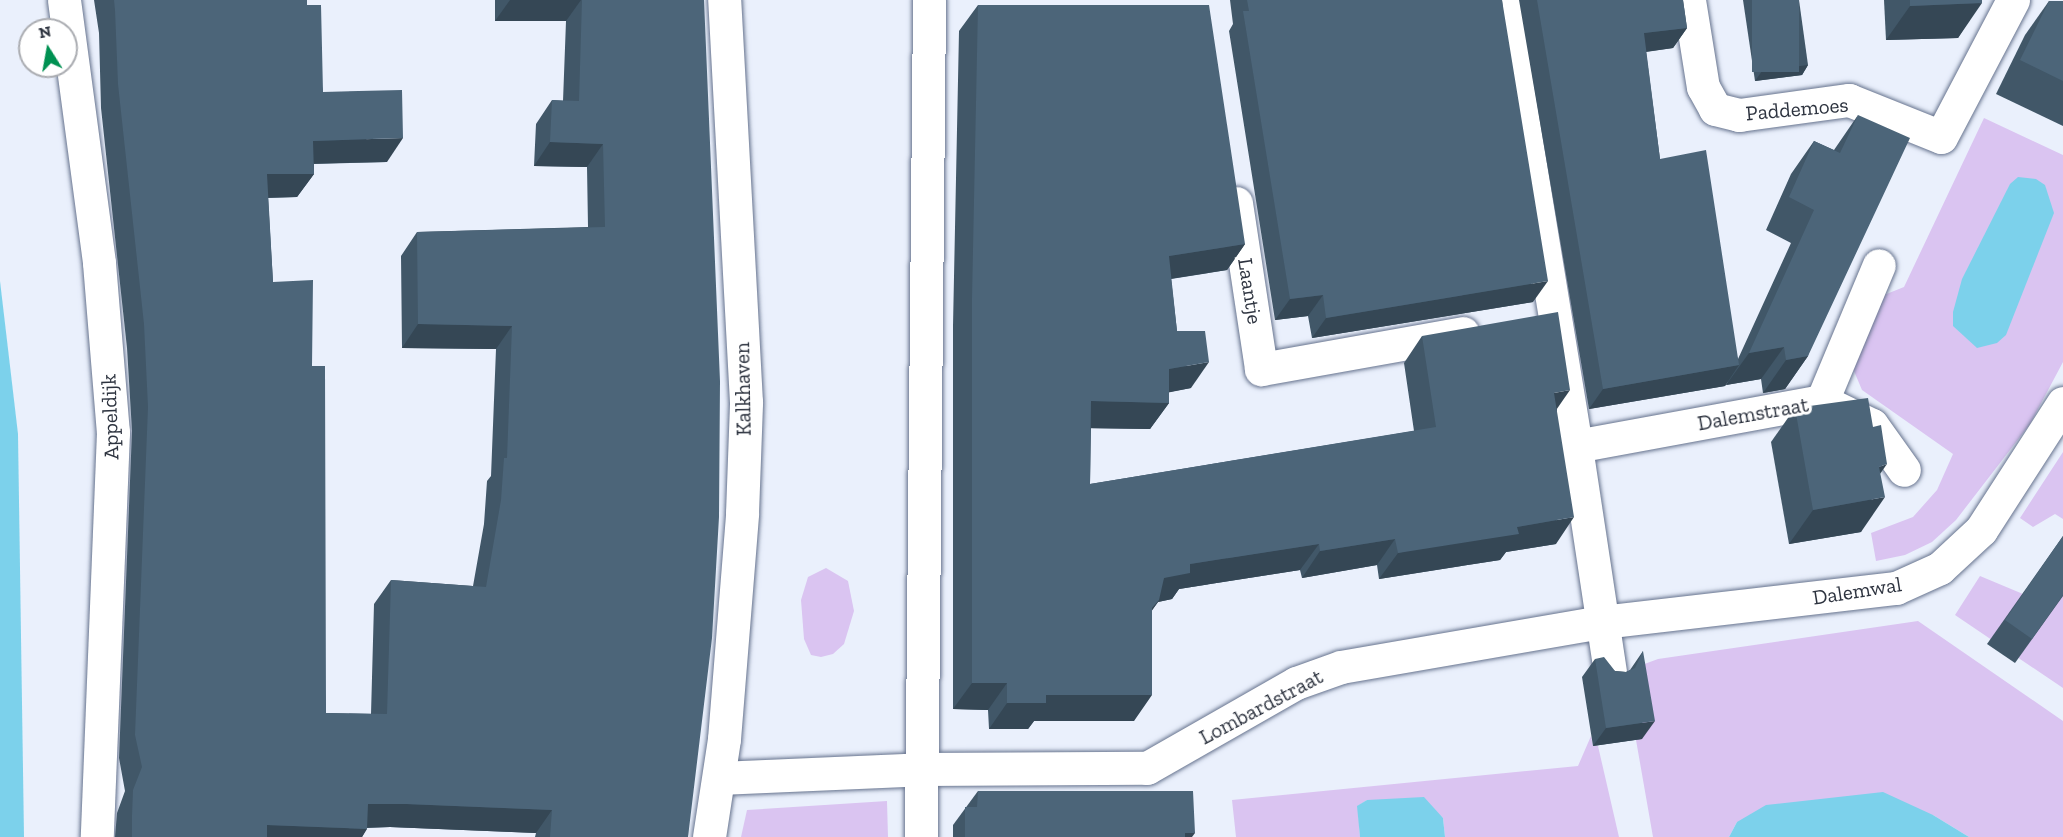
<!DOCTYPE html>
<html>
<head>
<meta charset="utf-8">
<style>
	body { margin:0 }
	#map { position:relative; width:2063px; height:837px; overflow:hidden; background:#eaf0fc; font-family:"Zilla Slab",serif }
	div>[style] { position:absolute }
	.green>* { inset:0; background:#dac4f1 }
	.water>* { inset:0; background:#7cd1eb }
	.roads { filter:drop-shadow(0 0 2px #66738e) drop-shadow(0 0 2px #66738e) }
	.minor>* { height:33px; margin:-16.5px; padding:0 16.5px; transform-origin:16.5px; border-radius:16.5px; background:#fff }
	.wall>* { inset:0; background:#415768 }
	.shaded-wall>* { inset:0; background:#354755 }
	.building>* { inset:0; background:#4c6579; transform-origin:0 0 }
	span { translate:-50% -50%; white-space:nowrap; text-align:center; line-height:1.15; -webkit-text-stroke:6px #fff; paint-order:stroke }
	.street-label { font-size:21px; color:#2d333f }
	.north { position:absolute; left:18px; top:18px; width:60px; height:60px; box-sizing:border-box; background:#fff; border:2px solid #abadb2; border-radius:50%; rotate:349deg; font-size:16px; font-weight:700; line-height:24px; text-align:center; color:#2d333f }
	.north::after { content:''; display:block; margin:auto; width:21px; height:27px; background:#009152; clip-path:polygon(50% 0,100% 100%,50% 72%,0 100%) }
</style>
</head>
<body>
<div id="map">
	<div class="green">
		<i style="clip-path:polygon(1984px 118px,2063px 155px,2063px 362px,2030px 424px,1956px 520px,1932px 542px,1905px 555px,1876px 561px,1871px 533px,1913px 517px,1937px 490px,1953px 454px,1862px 390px,1851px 364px,1879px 297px,1904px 287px)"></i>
		<i style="clip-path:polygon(2063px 452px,2063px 519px,2055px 514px,2033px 527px,2020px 518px)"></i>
		<i style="clip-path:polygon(826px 568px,848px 581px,854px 611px,844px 644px,833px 654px,821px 657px,811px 655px,804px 639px,801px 600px,808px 577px)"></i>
		<i style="clip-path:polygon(1980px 576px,2023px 594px,2063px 596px,2063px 688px,1955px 615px)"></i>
		<i style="clip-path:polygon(1918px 621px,2063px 721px,2063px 837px,1969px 837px,1933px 815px,1737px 822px,1729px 837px,1653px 837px,1636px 740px,1642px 738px,1631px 669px,1658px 659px)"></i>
		<i style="clip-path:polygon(1591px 736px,1593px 746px,1598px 746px,1619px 837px,1445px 837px,1443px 818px,1433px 810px,1367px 800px,1358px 806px,1360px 837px,1236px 837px,1232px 800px,1578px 766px)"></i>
		<i style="clip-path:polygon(887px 801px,888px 837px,741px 837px,747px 810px)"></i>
	</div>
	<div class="water">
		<i style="clip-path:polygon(2018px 177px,2036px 179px,2045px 185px,2054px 213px,2006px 335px,1997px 343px,1977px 348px,1953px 326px,1953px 312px,1962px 279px,2010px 184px)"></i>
		<i style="clip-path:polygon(0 281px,18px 434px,24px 837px,0 837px)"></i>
		<i style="clip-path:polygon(1883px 792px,1933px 815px,1969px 837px,1729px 837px,1737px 822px,1766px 805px)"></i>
		<i style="clip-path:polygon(1424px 797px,1443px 818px,1445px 837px,1360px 837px,1357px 806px,1367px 800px)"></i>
	</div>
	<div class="roads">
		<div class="minor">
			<i style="left:64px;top:0;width:265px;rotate:82.4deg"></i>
			<i style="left:99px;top:263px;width:170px;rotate:85.3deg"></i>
			<i style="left:113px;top:432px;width:405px;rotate:92.3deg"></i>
			<i style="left:1503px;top:0;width:452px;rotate:80.7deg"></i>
			<i style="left:1689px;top:0;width:88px;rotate:80.9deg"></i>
			<i style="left:1703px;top:87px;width:25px;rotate:61deg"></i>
			<i style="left:1715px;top:109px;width:25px;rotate:14deg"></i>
			<i style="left:1739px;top:115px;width:111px;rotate:-7.8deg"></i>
			<i style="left:1849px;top:100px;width:99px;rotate:21.9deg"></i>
			<i style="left:1941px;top:137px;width:155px;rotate:-62.3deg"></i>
			<i style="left:1236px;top:203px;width:168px;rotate:81.4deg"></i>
			<i style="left:1261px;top:369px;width:205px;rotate:-10.1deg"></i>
			<i style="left:1822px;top:401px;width:147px;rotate:-67.3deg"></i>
			<i style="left:1610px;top:672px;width:229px;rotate:-98.6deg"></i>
			<i style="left:1576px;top:446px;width:250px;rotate:-10.4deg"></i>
			<i style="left:1822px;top:401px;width:55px;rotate:25.6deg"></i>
			<i style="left:1872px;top:425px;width:55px;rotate:54.6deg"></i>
			<i style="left:719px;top:778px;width:203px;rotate:-2.5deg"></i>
			<i style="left:922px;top:769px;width:225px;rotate:-0.3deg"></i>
			<i style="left:1147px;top:768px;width:172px;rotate:-29.7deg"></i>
			<i style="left:1296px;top:683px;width:48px;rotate:-19.6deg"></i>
			<i style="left:1341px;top:667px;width:265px;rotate:-9.8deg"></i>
			<i style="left:1602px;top:622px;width:296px;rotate:-6.6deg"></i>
			<i style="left:1896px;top:588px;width:48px;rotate:-24.4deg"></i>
			<i style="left:1940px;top:568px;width:56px;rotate:-42.8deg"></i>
			<i style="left:1981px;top:530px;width:151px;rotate:-57.2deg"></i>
			<i style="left:709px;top:837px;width:99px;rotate:-81.3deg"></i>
			<i style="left:724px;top:739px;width:227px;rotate:-85.4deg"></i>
			<i style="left:742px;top:513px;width:111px;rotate:-87.9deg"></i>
			<i style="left:746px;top:402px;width:403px;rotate:-93.1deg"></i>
			<i style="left:921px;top:837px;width:837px;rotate:-89.45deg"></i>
		</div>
	</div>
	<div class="wall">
		<i style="clip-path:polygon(94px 0,307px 0,307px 5px,323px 92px,387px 162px,314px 164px,314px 174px,297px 197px,268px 198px,273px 282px,312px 366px,326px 713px,371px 714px,374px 604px,391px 580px,473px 586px,484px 524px,487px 481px,491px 476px,496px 349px,402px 348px,401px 256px,417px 232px,588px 227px,587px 167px,534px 166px,536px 124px,552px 100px,563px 101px,566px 21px,495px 21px,495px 0,704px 0,688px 837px,535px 837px,536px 833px,390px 827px,367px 828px,362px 837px,115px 837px,117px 813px,125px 791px,119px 758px,132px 431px,127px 348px,101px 108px,99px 33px)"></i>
		<i style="clip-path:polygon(1230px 0,1502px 0,1533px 302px,1312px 338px,1308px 316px,1275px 320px,1229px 31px,1233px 24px)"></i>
		<i style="clip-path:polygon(1519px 0,1683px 0,1687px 28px,1673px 48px,1646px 52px,1660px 159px,1738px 359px,1791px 243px,1766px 230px,1791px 174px,1814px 141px,1834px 150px,1858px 115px,1808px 356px,1785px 389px,1763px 393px,1761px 379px,1726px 385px,1728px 381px,1725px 386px,1589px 409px)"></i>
		<i style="clip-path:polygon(1743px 0,1799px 0,1808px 65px,1802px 75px,1755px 81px)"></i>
		<i style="clip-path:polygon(1884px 0,1982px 0,1958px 38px,1886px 40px)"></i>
		<i style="clip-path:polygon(2049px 1px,2063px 1px,2063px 126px,1996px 94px,2025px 35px)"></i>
		<i style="clip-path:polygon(978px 5px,1245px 244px,1227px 270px,1171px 279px,1177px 331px,1191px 388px,1169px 392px,1169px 403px,1150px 429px,1091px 428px,1090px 484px,1414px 431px,1404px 363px,1422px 336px,1557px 409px,1556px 544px,1506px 552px,1500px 560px,1379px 579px,1377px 565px,1302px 578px,1300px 570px,1179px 589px,1172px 599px,1158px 602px,1152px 610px,1134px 721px,1034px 721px,1028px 729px,989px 729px,988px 710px,953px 709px,953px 326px,959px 31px)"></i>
		<i style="clip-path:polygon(1795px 408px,1880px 474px,1861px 532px,1789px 544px,1771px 442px)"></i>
		<i style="clip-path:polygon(2063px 536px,2063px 596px,2015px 663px,1987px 644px)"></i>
		<i style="clip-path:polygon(1643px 651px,1642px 739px,1593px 746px,1582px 677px,1595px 659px,1615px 671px,1626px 672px,1630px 670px)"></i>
		<i style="clip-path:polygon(978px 791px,1192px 837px,953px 837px,953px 825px)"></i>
	</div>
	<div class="shaded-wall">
		<i style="clip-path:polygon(510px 0,581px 0,566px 21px,495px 21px)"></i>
		<i style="clip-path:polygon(1982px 3px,1958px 38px,1886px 40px,1910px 6px)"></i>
		<i style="clip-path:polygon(1687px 28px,1673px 48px,1629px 54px,1644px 33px)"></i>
		<i style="clip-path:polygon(1808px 65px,1802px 75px,1755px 81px,1762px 71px)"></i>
		<i style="clip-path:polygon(403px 138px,387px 162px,296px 164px,313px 141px)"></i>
		<i style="clip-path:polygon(550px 142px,603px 144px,587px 167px,534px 166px)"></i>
		<i style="clip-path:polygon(267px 174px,314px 174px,297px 197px,251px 198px)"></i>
		<i style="clip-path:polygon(1245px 244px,1227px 270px,1150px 282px,1169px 256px)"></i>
		<i style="clip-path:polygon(1548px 281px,1533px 302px,1312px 338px,1326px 318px)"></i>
		<i style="clip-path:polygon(1323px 295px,1308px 316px,1275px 320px,1290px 299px)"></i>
		<i style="clip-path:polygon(418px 324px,512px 326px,496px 349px,402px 348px)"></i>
		<i style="clip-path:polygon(1784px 347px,1761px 379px,1726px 385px,1749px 353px)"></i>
		<i style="clip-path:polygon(1808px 356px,1785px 389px,1763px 393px,1786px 360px)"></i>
		<i style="clip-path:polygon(1209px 362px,1191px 388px,1151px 396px,1169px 369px)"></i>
		<i style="clip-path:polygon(1739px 365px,1725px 386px,1589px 409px,1603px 389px)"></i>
		<i style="clip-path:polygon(1570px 390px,1552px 416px,1554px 393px)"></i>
		<i style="clip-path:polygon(1091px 401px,1169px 403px,1150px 429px,1073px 428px)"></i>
		<i style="clip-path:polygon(1887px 464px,1863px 498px,1879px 467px)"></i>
		<i style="clip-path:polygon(1885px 497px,1861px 532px,1789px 544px,1813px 510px)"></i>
		<i style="clip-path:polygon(1574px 517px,1556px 544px,1506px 552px,1500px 560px,1379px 579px,1398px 553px,1517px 527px)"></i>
		<i style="clip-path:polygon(1395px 539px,1377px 565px,1302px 578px,1320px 551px)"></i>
		<i style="clip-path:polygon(1319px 544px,1300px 570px,1179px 589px,1172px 599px,1158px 602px,1141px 626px,1164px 578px,1190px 564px)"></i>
		<i style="clip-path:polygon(972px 683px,1007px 683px,988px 710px,953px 709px)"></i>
		<i style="clip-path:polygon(1046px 695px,1152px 695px,1134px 721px,1034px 721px,1028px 729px,989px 729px,1007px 703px)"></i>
		<i style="clip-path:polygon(1655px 721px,1642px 739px,1593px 746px,1606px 728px)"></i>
		<i style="clip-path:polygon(368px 804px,406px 804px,552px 810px,536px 833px,390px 827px,352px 828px)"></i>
		<i style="clip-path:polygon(267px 825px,367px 829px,362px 837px,258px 837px)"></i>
		<i style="clip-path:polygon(1185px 833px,1195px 833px,1192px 837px,1182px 837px)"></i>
	</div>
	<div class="building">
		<i style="clip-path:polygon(114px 0,307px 0,307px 5px,321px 5px,323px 92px,402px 90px,403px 138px,313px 141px,314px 174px,267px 174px,273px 282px,313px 280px,312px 366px,325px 366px,326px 713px,387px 714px,391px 580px,486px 587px,501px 500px,504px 458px,507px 458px,512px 326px,418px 324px,417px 232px,605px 227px,603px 144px,550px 142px,552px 100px,579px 101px,582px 0,704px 0,720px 381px,719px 517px,712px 638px,688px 837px,550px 837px,552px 810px,406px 804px,368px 804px,367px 829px,267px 825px,267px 837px,132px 837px,132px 816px,133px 790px,142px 767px,135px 735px,148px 407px,144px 324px,118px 84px,115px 10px)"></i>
		<i style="clip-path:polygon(1247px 0,1502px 0,1548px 281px,1326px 318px,1323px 295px,1290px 299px,1243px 11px,1249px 11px)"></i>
		<i style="clip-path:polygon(1537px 0,1683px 0,1687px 28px,1644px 33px,1660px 159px,1706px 150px,1739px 365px,1603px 389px)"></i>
		<i style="left:1752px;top:0;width:47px;height:72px"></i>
		<i style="clip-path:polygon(1910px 0,1982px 0,1982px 3px,1910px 6px)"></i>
		<i style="clip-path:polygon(2049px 1px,2063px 1px,2063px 81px,2020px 60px)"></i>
		<i style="clip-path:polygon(978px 5px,1209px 5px,1245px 244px,1169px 256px,1177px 331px,1205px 331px,1209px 362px,1169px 369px,1169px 403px,1091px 401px,1090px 484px,1436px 427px,1422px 336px,1558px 312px,1570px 390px,1554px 393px,1574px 517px,1517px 527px,1519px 534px,1398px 553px,1395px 539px,1320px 551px,1319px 544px,1190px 564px,1190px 573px,1164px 578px,1159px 600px,1152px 608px,1152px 695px,1046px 695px,1046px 703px,1007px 703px,1007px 683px,972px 683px,972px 299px)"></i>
		<i style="clip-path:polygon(1858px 115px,1910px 138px,1808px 356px,1786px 360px,1784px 347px,1749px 353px,1814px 210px,1789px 197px,1814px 141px,1840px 153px)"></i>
		<i style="clip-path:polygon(1868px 398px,1873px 427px,1881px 425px,1884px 445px,1887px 464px,1879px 467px,1885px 497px,1813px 510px,1795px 408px)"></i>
		<i style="clip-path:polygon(2063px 536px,2063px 595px,2032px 639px,2005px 620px)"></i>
		<i style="clip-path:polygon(1643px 651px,1655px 721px,1606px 728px,1595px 659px,1604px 657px,1615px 671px,1626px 672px,1635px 668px)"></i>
		<i style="clip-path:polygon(978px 791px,1193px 791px,1195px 833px,1185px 833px,1185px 837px,965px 837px,965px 807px,977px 807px)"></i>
	</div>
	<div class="street-label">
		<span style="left:1797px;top:109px;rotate:-5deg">Paddemoes</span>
		<span style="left:1250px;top:291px;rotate:81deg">Laantje</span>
		<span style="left:743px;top:389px;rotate:-91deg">Kalkhaven</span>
		<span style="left:1753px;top:414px;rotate:-10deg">Dalemstraat</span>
		<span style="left:110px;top:417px;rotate:-92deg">Appeldijk</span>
		<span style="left:1857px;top:591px;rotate:-9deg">Dalemwal</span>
		<span style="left:1261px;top:707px;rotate:-28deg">Lombardstraat</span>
	</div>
	<div class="north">N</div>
</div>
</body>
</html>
